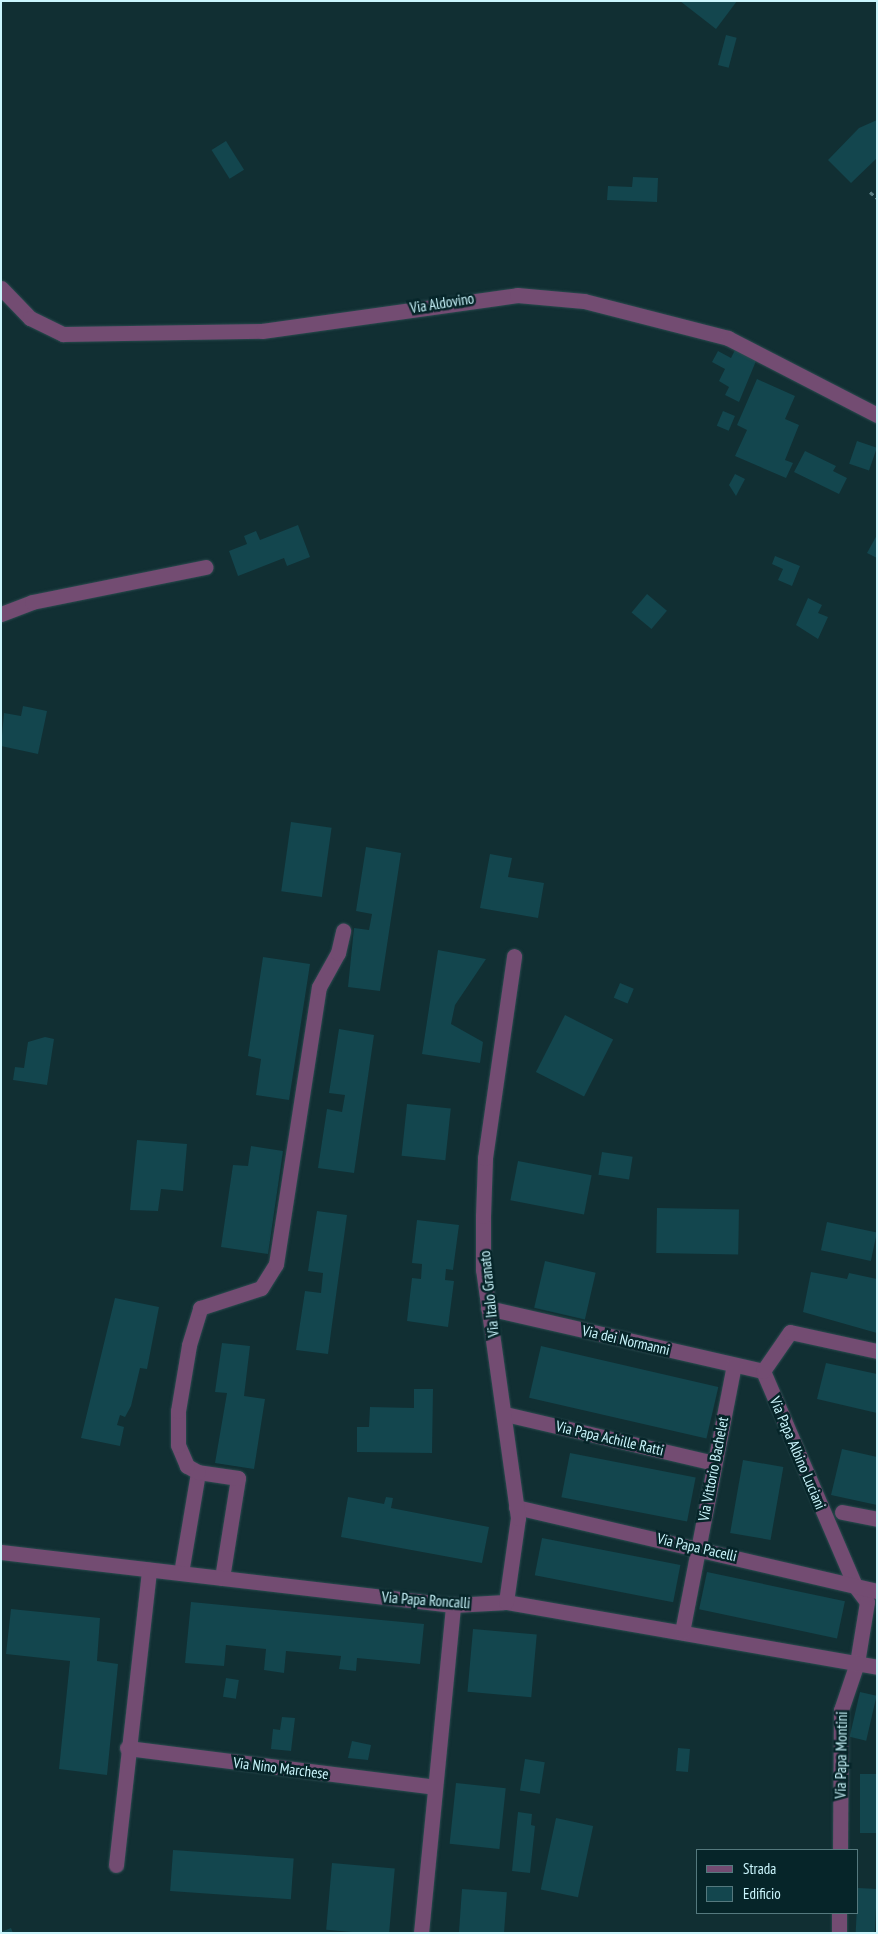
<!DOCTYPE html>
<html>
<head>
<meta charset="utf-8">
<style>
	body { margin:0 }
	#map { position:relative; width:878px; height:1934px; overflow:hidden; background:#112f33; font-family:"PT Sans Narrow",sans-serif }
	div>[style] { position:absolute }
	.building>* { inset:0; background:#13464e; transform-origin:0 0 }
	.path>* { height:3px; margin-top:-1.5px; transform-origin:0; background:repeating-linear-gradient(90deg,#597c81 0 4px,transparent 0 8px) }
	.roads { filter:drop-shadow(0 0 1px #2b4b4f) drop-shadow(0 0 1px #2b4b4f) }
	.service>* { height:15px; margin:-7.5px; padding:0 7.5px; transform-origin:7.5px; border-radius:7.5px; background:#734c72 }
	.minor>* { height:15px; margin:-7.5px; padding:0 7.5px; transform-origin:7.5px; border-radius:7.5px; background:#734c72 }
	span { translate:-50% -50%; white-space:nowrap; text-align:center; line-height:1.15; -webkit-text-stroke:5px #062529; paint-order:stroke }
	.street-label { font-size:15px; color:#cbf6fd }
	.frame { position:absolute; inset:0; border:2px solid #cbf6fd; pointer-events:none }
	.legend { position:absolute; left:696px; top:1849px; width:162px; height:65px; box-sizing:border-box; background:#062529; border:1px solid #55797e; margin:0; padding:6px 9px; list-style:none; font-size:15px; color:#cbf6fd }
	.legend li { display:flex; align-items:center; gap:10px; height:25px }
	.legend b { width:25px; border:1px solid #55797e }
</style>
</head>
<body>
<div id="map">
	<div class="building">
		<i style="clip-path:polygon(680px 1px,737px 1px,716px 29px)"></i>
		<i style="left:726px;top:35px;width:11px;height:31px;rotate:15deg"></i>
		<i style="clip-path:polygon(877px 120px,877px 158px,851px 183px,828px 160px,859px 128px)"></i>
		<i style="left:226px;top:141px;width:34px;height:17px;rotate:58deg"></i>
		<i style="clip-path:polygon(633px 177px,658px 178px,657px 202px,607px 200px,608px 186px,632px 187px)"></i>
		<i style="clip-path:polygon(735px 350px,756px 361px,739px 402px,725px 395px,729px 387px,719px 381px,725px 369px,712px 362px,718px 351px,731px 358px)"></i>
		<i style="clip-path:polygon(757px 379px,795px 396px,785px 419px,799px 425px,785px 460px,793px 463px,786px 478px,735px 456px,747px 430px,737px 425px)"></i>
		<i style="left:723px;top:411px;width:13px;height:16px;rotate:23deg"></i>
		<i style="left:857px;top:441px;width:21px;height:24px;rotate:19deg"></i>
		<i style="clip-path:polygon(805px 451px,836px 466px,833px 471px,847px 478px,839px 494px,794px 472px)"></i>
		<i style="clip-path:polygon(735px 474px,745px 479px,736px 496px,729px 485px)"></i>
		<i style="clip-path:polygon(298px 525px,310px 557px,287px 566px,284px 558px,238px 576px,229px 551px,247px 544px,244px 536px,256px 531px,260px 540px)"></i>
		<i style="clip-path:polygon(877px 535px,877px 558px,867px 553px)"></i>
		<i style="clip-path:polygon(775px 556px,800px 566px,792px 586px,778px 580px,783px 569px,772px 564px)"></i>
		<i style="left:647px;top:594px;width:26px;height:24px;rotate:40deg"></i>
		<i style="clip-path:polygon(808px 598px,822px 605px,818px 613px,828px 617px,818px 639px,796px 625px)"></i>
		<i style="clip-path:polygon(23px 706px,47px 711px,38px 754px,1px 746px,4px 713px,21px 716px)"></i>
		<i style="left:291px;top:822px;width:41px;height:70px;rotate:8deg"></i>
		<i style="clip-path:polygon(366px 847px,401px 853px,380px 991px,348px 987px,354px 928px,369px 930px,372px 914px,356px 911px)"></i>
		<i style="clip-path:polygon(490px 854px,512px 858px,508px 877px,544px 883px,538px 918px,480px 908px)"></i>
		<i style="clip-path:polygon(438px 950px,486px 959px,455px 1005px,451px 1024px,483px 1042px,480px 1063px,422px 1054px)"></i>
		<i style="clip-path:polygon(263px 957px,310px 964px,289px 1100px,256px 1095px,261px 1059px,248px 1056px)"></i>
		<i style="left:620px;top:983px;width:15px;height:16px;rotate:23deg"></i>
		<i style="left:565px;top:1015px;width:54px;height:64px;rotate:27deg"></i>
		<i style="clip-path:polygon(339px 1029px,374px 1035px,354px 1173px,318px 1168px,327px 1109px,342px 1112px,345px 1095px,329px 1093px)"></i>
		<i style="clip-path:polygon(45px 1037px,54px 1039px,47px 1085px,13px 1080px,15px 1067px,24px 1068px,28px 1042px)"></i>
		<i style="left:407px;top:1104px;width:44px;height:52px;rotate:6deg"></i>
		<i style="clip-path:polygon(137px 1140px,187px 1144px,183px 1191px,161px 1189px,158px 1211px,130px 1210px)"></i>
		<i style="clip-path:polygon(251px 1146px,283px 1151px,268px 1254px,221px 1247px,233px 1165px,248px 1166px)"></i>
		<i style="left:602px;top:1152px;width:31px;height:23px;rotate:9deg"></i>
		<i style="left:518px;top:1161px;width:75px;height:40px;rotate:11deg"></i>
		<i style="left:657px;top:1208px;width:82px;height:45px;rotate:1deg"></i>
		<i style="clip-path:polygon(317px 1211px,347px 1215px,328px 1354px,296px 1350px,305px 1291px,321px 1293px,323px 1273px,308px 1271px)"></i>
		<i style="clip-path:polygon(417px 1220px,459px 1225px,453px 1270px,446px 1269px,445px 1280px,454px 1281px,448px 1327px,407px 1321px,412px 1278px,421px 1279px,422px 1264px,412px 1263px)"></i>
		<i style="left:827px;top:1222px;width:51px;height:29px;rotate:12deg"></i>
		<i style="left:545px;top:1261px;width:52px;height:48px;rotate:13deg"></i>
		<i style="clip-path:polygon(811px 1272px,847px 1279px,849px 1273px,877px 1279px,877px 1333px,803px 1312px)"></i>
		<i style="clip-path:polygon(115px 1298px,159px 1307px,147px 1369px,140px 1368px,131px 1406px,125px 1417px,120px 1415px,117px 1425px,124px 1427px,120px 1446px,81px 1438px)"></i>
		<i style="clip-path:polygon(222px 1343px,250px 1346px,244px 1396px,265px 1399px,254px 1469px,215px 1463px,227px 1393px,215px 1392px)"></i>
		<i style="left:541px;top:1346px;width:182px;height:53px;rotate:13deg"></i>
		<i style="clip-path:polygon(826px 1363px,877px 1374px,877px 1413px,817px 1399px)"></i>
		<i style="clip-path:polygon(414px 1389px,433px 1389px,432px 1453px,357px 1452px,357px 1427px,369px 1427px,370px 1407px,414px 1408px)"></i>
		<i style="clip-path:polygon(842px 1449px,877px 1457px,877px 1505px,831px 1495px)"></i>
		<i style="left:570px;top:1453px;width:128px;height:45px;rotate:11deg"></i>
		<i style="left:743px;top:1460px;width:41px;height:74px;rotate:10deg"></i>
		<i style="clip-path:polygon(348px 1497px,384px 1504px,386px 1497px,393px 1498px,391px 1508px,489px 1527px,482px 1563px,341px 1537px)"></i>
		<i style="left:542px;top:1538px;width:141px;height:38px;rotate:11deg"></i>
		<i style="left:707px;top:1572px;width:141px;height:38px;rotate:12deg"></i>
		<i style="clip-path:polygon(191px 1602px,424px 1624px,420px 1664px,357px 1658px,356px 1671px,339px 1669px,341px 1656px,286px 1651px,284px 1673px,264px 1670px,266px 1649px,226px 1645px,224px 1666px,185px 1663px)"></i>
		<i style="clip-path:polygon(11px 1609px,100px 1618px,97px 1661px,118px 1664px,107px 1775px,59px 1769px,70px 1661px,6px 1654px)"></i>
		<i style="left:473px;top:1629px;width:64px;height:63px;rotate:5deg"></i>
		<i style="left:226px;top:1678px;width:13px;height:19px;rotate:9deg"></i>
		<i style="left:860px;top:1692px;width:17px;height:46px;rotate:13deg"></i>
		<i style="clip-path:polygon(282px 1717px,295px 1718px,291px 1751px,271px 1749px,273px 1729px,280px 1730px)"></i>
		<i style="clip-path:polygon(352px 1741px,371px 1745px,368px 1760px,348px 1758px)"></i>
		<i style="left:678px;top:1748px;width:12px;height:23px;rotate:5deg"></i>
		<i style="left:525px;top:1759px;width:20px;height:32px;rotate:9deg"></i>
		<i style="left:860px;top:1774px;width:17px;height:59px"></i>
		<i style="left:456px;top:1783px;width:50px;height:61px;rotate:6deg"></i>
		<i style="clip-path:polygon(518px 1812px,532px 1814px,531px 1825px,535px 1826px,530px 1873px,512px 1871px)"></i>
		<i style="left:556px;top:1818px;width:38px;height:73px;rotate:12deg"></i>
		<i style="left:173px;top:1850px;width:121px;height:41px;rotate:4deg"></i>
		<i style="left:332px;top:1863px;width:63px;height:67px;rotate:5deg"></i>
		<i style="left:858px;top:1888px;width:19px;height:45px;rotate:3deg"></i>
		<i style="left:462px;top:1889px;width:45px;height:44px;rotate:4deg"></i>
		<i style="clip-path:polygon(11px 1928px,13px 1933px,1px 1933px,1px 1932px)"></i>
	</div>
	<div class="path">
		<i style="left:870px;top:192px;width:9px;rotate:41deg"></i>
	</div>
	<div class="roads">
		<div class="service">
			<i style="left:1px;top:288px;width:42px;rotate:46deg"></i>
			<i style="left:30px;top:318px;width:37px;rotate:26deg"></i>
			<i style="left:63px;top:334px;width:199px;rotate:-0.9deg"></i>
			<i style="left:262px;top:331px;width:258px;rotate:-8deg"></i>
			<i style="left:517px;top:295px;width:67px;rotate:5.1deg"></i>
			<i style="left:584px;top:301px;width:149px;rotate:14.4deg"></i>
			<i style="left:728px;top:338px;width:168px;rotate:27.3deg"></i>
			<i style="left:1px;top:614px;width:33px;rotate:-21deg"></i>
			<i style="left:32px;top:602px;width:177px;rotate:-11.4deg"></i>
			<i style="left:181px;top:1573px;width:102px;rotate:-80.4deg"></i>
			<i style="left:222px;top:1578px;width:101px;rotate:-80.9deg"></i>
			<i style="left:238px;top:1478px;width:40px;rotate:-171.5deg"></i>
			<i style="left:198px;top:1472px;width:13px;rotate:-151deg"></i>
			<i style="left:187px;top:1466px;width:23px;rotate:-113deg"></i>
			<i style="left:178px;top:1445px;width:34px;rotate:-90deg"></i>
			<i style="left:178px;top:1411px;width:67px;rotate:-80.5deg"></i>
			<i style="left:189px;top:1345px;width:39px;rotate:-73deg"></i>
			<i style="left:200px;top:1308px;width:64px;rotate:-18.2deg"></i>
			<i style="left:261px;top:1288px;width:28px;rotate:-58deg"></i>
			<i style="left:276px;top:1264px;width:280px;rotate:-81.2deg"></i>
			<i style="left:319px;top:987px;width:39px;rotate:-61deg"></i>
			<i style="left:338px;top:953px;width:23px;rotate:-77deg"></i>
		</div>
		<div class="minor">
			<i style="left:488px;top:1308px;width:282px;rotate:12.9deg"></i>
			<i style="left:763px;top:1371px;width:234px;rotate:66.8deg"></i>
			<i style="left:855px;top:1586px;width:20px;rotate:53deg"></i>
			<i style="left:867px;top:1602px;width:62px;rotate:99.3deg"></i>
			<i style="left:857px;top:1663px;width:50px;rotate:108.8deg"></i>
			<i style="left:841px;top:1710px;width:140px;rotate:90.4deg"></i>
			<i style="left:763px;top:1371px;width:47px;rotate:-55.3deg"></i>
			<i style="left:790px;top:1332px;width:89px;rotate:12.3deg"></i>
			<i style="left:505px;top:1414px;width:215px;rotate:13.2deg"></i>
			<i style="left:516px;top:1507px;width:371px;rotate:13.1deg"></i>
			<i style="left:842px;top:1512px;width:36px;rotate:11deg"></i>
			<i style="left:1px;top:1552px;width:455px;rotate:6.7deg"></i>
			<i style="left:453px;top:1605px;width:53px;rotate:-3.2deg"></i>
			<i style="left:506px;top:1602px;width:377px;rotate:9.9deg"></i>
			<i style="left:506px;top:1602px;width:85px;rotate:-81.9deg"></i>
			<i style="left:518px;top:1518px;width:250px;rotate:-98deg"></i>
			<i style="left:483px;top:1270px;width:54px;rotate:-90deg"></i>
			<i style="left:483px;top:1216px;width:58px;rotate:-88deg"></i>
			<i style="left:485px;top:1158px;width:204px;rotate:-81.8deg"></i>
			<i style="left:682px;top:1632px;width:272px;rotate:-79deg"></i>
			<i style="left:127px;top:1748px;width:310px;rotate:7.2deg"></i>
			<i style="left:116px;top:1865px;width:297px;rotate:-83.6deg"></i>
			<i style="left:421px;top:1933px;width:330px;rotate:-84.4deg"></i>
			<i style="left:839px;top:1933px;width:20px;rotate:-90deg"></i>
		</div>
	</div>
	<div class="street-label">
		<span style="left:442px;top:303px;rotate:-9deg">Via Aldovino</span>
		<span style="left:489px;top:1294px;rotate:-96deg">Via Italo Granato</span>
		<span style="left:626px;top:1340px;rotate:13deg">Via dei Normanni</span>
		<span style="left:610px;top:1438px;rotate:13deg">Via Papa Achille Ratti</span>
		<span style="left:798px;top:1453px;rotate:67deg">Via Papa Albino Luciani</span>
		<span style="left:713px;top:1469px;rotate:-79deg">Via Vittorio Bachelet</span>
		<span style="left:697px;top:1547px;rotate:13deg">Via Papa Pacelli</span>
		<span style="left:426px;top:1600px;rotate:4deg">Via Papa Roncalli</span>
		<span style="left:841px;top:1755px;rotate:-89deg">Via Papa Montini</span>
		<span style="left:281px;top:1768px;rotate:7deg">Via Nino Marchese</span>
	</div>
	<div class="frame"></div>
	<ul class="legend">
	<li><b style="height:6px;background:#734c72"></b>Strada</li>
	<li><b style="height:14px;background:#13464e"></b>Edificio</li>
	</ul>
</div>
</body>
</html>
